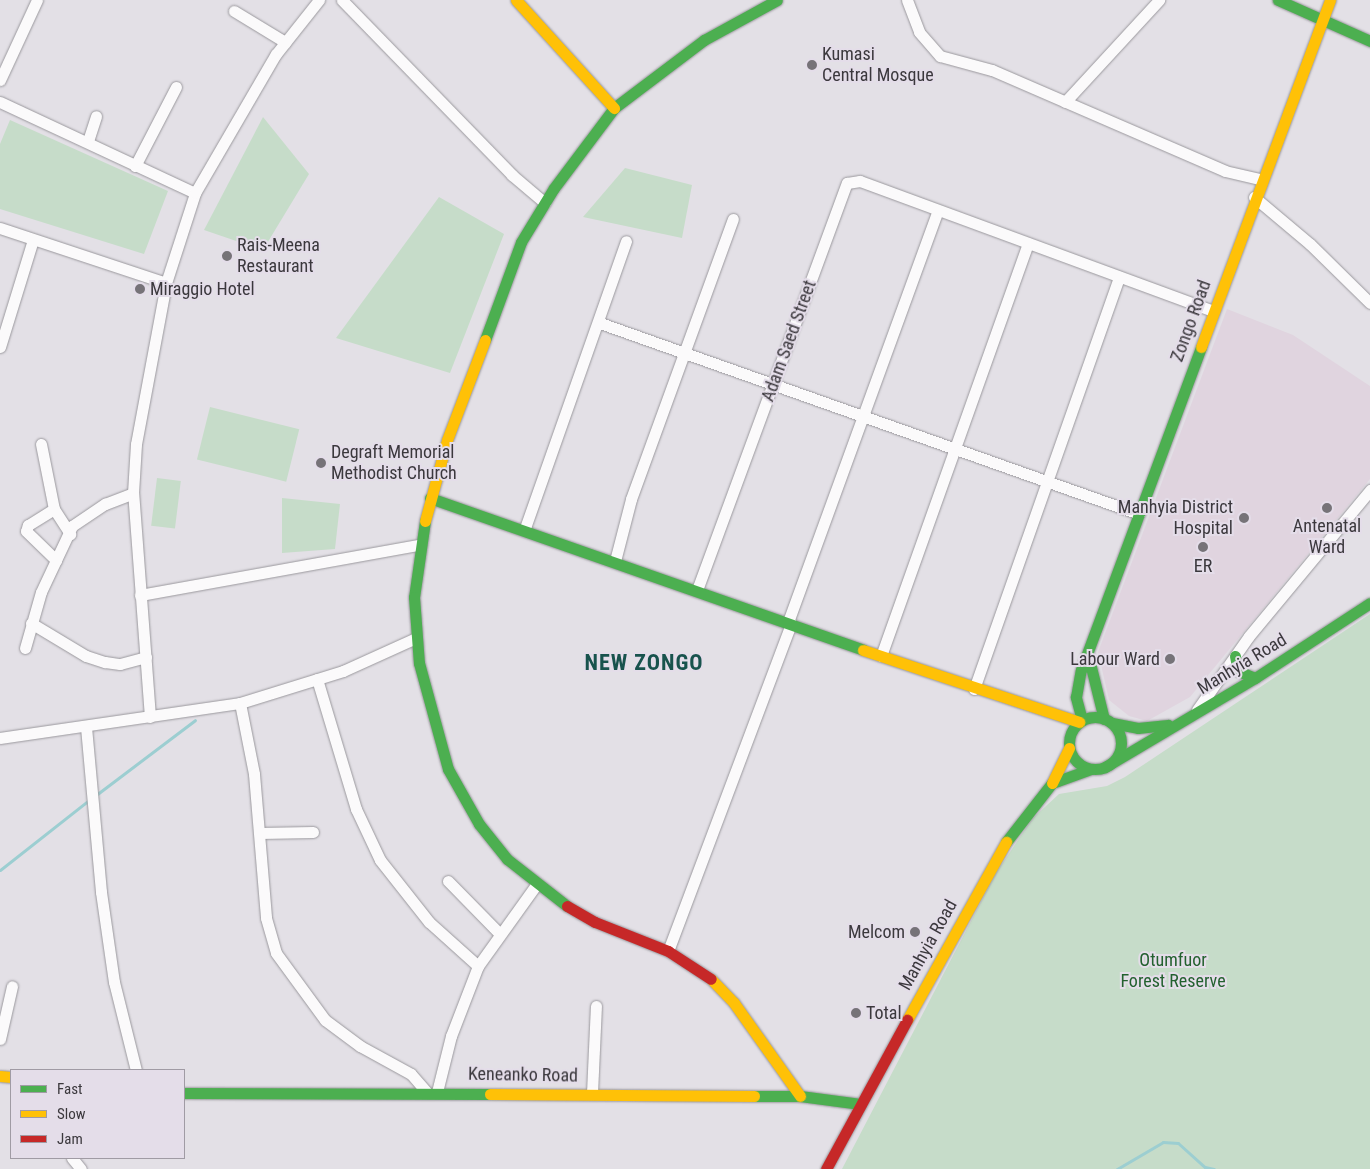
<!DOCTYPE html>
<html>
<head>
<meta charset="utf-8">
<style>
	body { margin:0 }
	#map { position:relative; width:1370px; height:1169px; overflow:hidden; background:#e3e0e6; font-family:"Roboto Condensed",sans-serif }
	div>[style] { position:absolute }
	.medical>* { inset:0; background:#e0d4df }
	.green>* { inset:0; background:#c6dcc9; transform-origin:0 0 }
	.stream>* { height:3px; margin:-1.5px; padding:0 1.5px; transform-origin:1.5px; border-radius:1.5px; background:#9cced1 }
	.roads { filter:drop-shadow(0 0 1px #9a989d) drop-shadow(0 0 1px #9a989d) }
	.street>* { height:11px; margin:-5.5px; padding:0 5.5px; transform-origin:5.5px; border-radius:5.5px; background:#fbfafb }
	.fast>* { height:11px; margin:-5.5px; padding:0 5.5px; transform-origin:5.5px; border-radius:5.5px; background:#4caf50 }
	.fast>.ring { margin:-5.5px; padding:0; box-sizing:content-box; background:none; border:11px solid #4caf50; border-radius:50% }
	.slow>* { height:11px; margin:-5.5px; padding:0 5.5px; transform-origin:5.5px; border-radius:5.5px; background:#ffc107 }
	.jam>* { height:11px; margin:-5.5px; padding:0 5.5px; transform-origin:5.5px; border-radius:5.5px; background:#c62828 }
	.dots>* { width:14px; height:14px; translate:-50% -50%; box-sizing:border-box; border:2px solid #e4dde9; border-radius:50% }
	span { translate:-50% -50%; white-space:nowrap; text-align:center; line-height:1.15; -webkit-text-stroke:4px #e4dde9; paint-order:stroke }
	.poi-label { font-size:18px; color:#3b383d }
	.left { translate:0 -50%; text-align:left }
	.right { translate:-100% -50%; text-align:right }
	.street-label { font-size:18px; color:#3b383d }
	.park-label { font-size:18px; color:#23612f }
	.district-label { font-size:22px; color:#18534d; font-weight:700; letter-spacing:1px }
	.legend { position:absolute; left:10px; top:1069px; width:175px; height:90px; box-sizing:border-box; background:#e4dde9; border:1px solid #a09ba4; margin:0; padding:6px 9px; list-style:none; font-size:15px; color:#3b383d }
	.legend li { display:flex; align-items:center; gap:10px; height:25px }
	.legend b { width:25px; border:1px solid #a09ba4 }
</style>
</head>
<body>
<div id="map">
	<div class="medical">
		<i style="clip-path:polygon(1227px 309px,1293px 335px,1370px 386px,1370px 479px,1190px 697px,1147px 721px,1129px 716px,1109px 700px,1098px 652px)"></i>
	</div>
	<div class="green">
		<i style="clip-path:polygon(263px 117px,309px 174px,263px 250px,204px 230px)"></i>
		<i style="clip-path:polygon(10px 120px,168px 191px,144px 254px,0 209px,0 144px)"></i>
		<i style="clip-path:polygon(625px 168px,692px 185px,682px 238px,583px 217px)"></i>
		<i style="clip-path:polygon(439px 197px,504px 234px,450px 373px,336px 338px)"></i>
		<i style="left:210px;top:407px;width:92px;height:54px;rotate:14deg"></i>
		<i style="left:157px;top:478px;width:24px;height:48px;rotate:7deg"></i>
		<i style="clip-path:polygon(282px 498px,340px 504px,335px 549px,282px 553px)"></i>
		<i style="clip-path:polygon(1370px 614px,1370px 1169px,842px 1169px,996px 873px,1032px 819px,1059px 794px,1107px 786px,1125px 777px)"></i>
	</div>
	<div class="stream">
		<i style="left:96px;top:795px;width:124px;rotate:-37.1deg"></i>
		<i style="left:0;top:870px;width:113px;rotate:-38.2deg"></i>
		<i style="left:1117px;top:1169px;width:53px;rotate:-30.4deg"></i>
		<i style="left:1163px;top:1142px;width:15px;rotate:4deg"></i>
		<i style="left:1178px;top:1143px;width:36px;rotate:42deg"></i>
		<i style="left:1205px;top:1167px;width:9px;rotate:13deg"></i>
	</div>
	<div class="roads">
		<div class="street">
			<i style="left:342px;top:0;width:244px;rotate:45.8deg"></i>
			<i style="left:512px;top:175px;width:43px;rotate:40.3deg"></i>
			<i style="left:907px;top:0;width:34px;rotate:69deg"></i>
			<i style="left:919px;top:32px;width:32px;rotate:49deg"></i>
			<i style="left:940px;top:56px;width:54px;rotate:15.1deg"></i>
			<i style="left:992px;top:70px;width:254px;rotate:23.4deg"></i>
			<i style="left:1225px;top:171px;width:37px;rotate:13deg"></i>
			<i style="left:234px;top:11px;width:60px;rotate:31.3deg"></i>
			<i style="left:0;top:80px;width:88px;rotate:-65.2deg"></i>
			<i style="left:0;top:102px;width:215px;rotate:25deg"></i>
			<i style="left:1065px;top:102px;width:139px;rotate:-47.3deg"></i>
			<i style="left:88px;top:141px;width:26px;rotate:-72deg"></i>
			<i style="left:135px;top:166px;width:89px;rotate:-62.6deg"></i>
			<i style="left:1254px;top:197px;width:73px;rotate:40deg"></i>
			<i style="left:1310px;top:244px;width:84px;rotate:44.5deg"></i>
			<i style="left:0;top:228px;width:175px;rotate:18.3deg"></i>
			<i style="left:600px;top:323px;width:572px;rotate:19.51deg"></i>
			<i style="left:0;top:347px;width:112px;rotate:-72.9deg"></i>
			<i style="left:41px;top:444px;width:66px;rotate:78.7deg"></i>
			<i style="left:54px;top:509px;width:30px;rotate:57deg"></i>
			<i style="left:54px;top:509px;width:31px;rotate:148deg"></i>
			<i style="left:28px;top:525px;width:6px;rotate:108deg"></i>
			<i style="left:26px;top:531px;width:42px;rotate:44deg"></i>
			<i style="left:525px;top:528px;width:304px;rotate:-70.6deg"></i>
			<i style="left:615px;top:561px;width:64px;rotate:-75.5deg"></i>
			<i style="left:631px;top:499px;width:298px;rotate:-70deg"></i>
			<i style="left:697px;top:590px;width:434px;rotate:-69.8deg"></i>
			<i style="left:847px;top:183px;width:13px;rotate:-9deg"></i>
			<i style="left:860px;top:181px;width:376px;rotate:20.2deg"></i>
			<i style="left:140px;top:595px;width:283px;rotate:-10.2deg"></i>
			<i style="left:788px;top:622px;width:438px;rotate:-70deg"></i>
			<i style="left:31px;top:623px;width:64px;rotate:31deg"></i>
			<i style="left:86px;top:656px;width:20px;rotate:18deg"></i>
			<i style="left:105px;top:662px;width:15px;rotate:8deg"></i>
			<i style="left:120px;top:664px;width:27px;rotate:-15deg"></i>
			<i style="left:25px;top:648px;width:58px;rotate:-74.1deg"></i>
			<i style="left:41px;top:592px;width:73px;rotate:-64.8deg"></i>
			<i style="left:72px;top:526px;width:40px;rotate:-34deg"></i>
			<i style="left:105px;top:504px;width:30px;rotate:-21deg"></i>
			<i style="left:881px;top:656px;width:438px;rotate:-70.4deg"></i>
			<i style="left:317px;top:679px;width:136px;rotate:73.3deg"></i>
			<i style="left:356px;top:809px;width:56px;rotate:64.8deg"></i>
			<i style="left:380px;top:860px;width:79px;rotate:51.7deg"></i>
			<i style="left:429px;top:922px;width:66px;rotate:41.9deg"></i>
			<i style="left:974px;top:689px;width:437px;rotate:-70.6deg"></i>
			<i style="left:240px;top:703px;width:72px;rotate:78.8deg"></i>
			<i style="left:254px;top:774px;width:144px;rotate:85.2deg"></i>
			<i style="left:266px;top:918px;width:36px;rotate:74deg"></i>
			<i style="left:276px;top:953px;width:83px;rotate:53.8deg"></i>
			<i style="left:325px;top:1020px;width:44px;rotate:36.6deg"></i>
			<i style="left:360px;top:1046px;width:58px;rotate:28.8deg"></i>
			<i style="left:411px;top:1074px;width:23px;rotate:49deg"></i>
			<i style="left:1197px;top:710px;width:90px;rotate:-54.9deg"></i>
			<i style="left:1249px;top:636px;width:190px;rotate:-50.3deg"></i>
			<i style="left:150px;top:717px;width:225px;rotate:-94.3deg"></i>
			<i style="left:133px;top:493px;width:49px;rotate:-86.5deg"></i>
			<i style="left:136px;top:444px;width:164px;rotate:-79.4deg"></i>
			<i style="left:166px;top:283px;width:95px;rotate:-72.1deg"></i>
			<i style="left:195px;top:193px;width:161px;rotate:-59.8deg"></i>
			<i style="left:276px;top:54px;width:69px;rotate:-51.5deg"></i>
			<i style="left:86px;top:727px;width:166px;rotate:84.8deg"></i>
			<i style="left:101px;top:892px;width:91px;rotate:81.8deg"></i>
			<i style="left:114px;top:982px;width:91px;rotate:76deg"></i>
			<i style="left:0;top:738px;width:243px;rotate:-8.3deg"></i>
			<i style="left:240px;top:703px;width:108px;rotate:-17.3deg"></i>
			<i style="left:343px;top:671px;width:80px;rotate:-24.3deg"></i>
			<i style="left:260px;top:833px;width:53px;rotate:-1.1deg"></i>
			<i style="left:448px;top:881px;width:73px;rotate:45.6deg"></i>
			<i style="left:668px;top:951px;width:350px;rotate:-69.4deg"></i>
			<i style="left:0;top:1039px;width:54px;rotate:-77.2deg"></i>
			<i style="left:437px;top:1092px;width:58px;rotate:-76deg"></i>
			<i style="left:451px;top:1036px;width:75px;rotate:-68.9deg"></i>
			<i style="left:478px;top:966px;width:100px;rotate:-54.4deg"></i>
			<i style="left:592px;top:1093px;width:87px;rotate:-87.4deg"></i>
			<i style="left:72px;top:1158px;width:14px;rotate:51deg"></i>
		</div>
		<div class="fast">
			<i style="left:1278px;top:0;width:101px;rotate:24deg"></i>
			<i style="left:485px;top:340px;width:104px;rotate:-69.8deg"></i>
			<i style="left:521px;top:242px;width:63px;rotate:-58.6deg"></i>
			<i style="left:554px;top:188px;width:100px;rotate:-53.1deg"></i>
			<i style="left:614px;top:108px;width:113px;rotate:-37.1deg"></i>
			<i style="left:704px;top:40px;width:83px;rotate:-28.7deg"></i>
			<i style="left:430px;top:498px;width:459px;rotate:19.3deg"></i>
			<i style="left:425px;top:521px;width:77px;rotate:98.2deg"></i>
			<i style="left:414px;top:597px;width:66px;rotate:85.7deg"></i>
			<i style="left:419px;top:663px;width:110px;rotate:74.7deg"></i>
			<i style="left:448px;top:769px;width:63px;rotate:60.6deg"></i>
			<i style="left:479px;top:824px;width:45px;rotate:51.3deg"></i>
			<i style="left:507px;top:859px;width:76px;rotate:38.1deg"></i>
			<i style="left:1088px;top:655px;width:66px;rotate:76deg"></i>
			<i style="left:1235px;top:656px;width:15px;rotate:79deg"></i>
			<i style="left:1238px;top:671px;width:18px;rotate:22deg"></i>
			<i class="ring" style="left:1069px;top:717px;width:41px;height:41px"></i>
			<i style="left:1082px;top:720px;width:24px;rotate:-105deg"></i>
			<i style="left:1076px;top:697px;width:27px;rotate:-80deg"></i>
			<i style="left:1081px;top:670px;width:345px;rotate:-69.6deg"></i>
			<i style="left:1112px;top:723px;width:26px;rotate:11deg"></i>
			<i style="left:1138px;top:728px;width:30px;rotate:-6deg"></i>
			<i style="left:1105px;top:767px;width:174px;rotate:-30.7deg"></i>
			<i style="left:1255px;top:678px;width:137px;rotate:-33.1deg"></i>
			<i style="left:1006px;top:842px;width:75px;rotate:-52.1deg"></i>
			<i style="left:1052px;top:783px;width:41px;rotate:-19.7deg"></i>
			<i style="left:184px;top:1093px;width:306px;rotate:0.2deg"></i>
			<i style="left:754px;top:1096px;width:46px"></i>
			<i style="left:800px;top:1096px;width:61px;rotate:7.6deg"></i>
		</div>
		<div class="slow">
			<i style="left:516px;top:0;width:146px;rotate:47.8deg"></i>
			<i style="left:1201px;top:347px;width:370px;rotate:-69.6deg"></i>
			<i style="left:425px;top:521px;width:84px;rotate:-74.8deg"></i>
			<i style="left:447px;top:440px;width:107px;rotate:-69.2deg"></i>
			<i style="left:863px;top:650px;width:228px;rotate:18.4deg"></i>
			<i style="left:1052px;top:783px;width:39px;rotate:-64deg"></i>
			<i style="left:711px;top:979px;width:33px;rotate:46deg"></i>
			<i style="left:734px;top:1003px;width:114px;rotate:54.6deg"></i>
			<i style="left:907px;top:1020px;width:204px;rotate:-60.9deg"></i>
			<i style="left:0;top:1076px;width:11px;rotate:5deg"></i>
			<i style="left:490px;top:1094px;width:264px;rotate:0.4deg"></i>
		</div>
		<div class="jam">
			<i style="left:567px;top:906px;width:32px;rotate:30deg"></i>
			<i style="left:595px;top:922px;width:79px;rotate:21.7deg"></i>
			<i style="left:668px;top:951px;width:51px;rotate:33.1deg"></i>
			<i style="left:826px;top:1169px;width:170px;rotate:-61.5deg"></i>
		</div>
	</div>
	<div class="dots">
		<i style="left:812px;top:65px;background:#767378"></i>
		<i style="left:227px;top:256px;background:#767378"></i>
		<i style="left:140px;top:289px;background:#767378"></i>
		<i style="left:321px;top:463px;background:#767378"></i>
		<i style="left:1327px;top:508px;background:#767378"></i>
		<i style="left:1244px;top:518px;background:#767378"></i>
		<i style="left:1203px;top:547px;background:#767378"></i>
		<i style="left:1170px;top:659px;background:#767378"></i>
		<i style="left:915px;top:932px;background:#767378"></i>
		<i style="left:856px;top:1013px;background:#767378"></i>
	</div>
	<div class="poi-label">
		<span class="left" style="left:822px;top:65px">Kumasi<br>Central Mosque</span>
		<span class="left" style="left:237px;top:256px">Rais-Meena<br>Restaurant</span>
		<span class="left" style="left:150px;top:289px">Miraggio Hotel</span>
		<span class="left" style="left:331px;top:463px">Degraft Memorial<br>Methodist Church</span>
		<span class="right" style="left:1233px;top:518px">Manhyia District<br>Hospital</span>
		<span style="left:1327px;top:537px">Antenatal<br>Ward</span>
		<span style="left:1203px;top:566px">ER</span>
		<span class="right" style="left:1160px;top:659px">Labour Ward</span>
		<span class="right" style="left:905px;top:932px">Melcom</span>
		<span class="left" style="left:866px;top:1013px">Total</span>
	</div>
	<div class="street-label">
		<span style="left:1191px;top:321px;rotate:-70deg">Zongo Road</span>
		<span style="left:789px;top:341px;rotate:-70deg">Adam Saed Street</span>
		<span style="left:1242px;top:664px;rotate:-31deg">Manhyia Road</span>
		<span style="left:928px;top:945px;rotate:-61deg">Manhyia Road</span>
		<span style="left:523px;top:1075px;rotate:1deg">Keneanko Road</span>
	</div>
	<div class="park-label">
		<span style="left:1173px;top:971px">Otumfuor<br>Forest Reserve</span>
	</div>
	<div class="district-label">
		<span style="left:644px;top:663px">NEW ZONGO</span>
	</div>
	<ul class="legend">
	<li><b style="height:6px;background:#4caf50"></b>Fast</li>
	<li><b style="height:6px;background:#ffc107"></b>Slow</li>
	<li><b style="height:6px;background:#c62828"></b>Jam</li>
	</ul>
</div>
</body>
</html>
